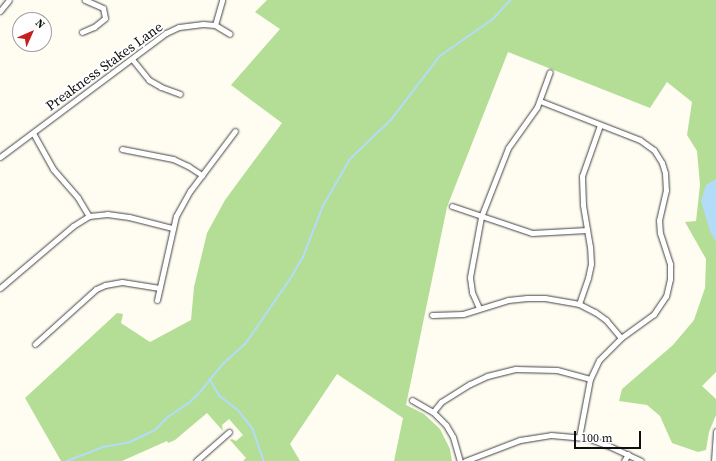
<!DOCTYPE html>
<html>
<head>
<meta charset="utf-8">
<style>
	body { margin:0 }
	#map { position:relative; width:716px; height:461px; overflow:hidden; background:#fffdf1; font-family:"Source Serif 4",serif }
	div>[style] { position:absolute }
	.forest>* { inset:0; background:#b4de96 }
	.water>* { inset:0; background:#b3dcf9 }
	.stream>* { height:1.5px; margin:-0.75px; padding:0 0.75px; transform-origin:0.75px; border-radius:0.75px; background:#b3dcf9 }
	.roads { filter:drop-shadow(0 0 1px #424242) drop-shadow(0 0 1px #424242) }
	.minor>* { height:5px; margin:-2.5px; padding:0 2.5px; transform-origin:2.5px; border-radius:2.5px; background:#fff }
	span { translate:-50% -50%; white-space:nowrap; text-align:center; line-height:1.15; -webkit-text-stroke:4px #fff; paint-order:stroke }
	.street-label { font-size:14px; color:#0f0f0f }
	.north { position:absolute; left:12px; top:12px; width:40px; height:40px; box-sizing:border-box; background:#fff; border:1px solid #9f9f9f; border-radius:50%; rotate:45deg; font-size:11px; font-weight:700; line-height:16px; text-align:center; color:#0f0f0f }
	.north::after { content:''; display:block; margin:auto; width:14px; height:18px; background:#c71f20; clip-path:polygon(50% 0,100% 100%,50% 72%,0 100%) }
	.scale { position:absolute; left:574px; top:431px; width:67px; height:18px; box-sizing:border-box; border:2px solid #0f0f0f; border-top:0; padding-left:5px; font-size:12px; line-height:14px; white-space:nowrap; color:#0f0f0f; -webkit-text-stroke:3px #fff; paint-order:stroke }
</style>
</head>
<body>
<div id="map">
	<div class="forest">
		<i style="clip-path:polygon(267px 0,716px 0,716px 372px,702px 386px,716px 399px,716px 415px,709px 432px,706px 450px,698px 452px,672px 443px,660px 416px,647px 405px,619px 401px,622px 389px,673px 345px,694px 320px,705px 288px,706px 259px,685px 222px,696px 221px,700px 185px,697px 151px,687px 135px,692px 102px,667px 82px,650px 108px,508px 52px,447px 207px,406px 405px,424px 414px,440px 429px,450px 449px,452px 461px,394px 461px,403px 418px,337px 374px,290px 444px,300px 461px,243px 461px,246px 458px,230px 440px,232px 439px,236px 441px,243px 435px,229px 419px,222px 425px,223px 431px,207px 413px,175px 440px,168px 443px,167px 441px,122px 461px,61px 461px,25px 398px,117px 313px,123px 314px,121px 323px,150px 342px,191px 320px,194px 287px,207px 233px,225px 200px,282px 123px,231px 85px,280px 29px,255px 12px)"></i>
	</div>
	<div class="water">
		<i style="clip-path:polygon(716px 179px,716px 242px,710px 231px,701px 201px,706px 185px)"></i>
	</div>
	<div class="stream">
		<i style="left:210px;top:379px;width:20px;rotate:60deg"></i>
		<i style="left:220px;top:396px;width:24px;rotate:38deg"></i>
		<i style="left:239px;top:411px;width:23px;rotate:52deg"></i>
		<i style="left:253px;top:429px;width:34px;rotate:71deg"></i>
		<i style="left:67px;top:461px;width:39px;rotate:-21deg"></i>
		<i style="left:103px;top:447px;width:27px;rotate:-10deg"></i>
		<i style="left:130px;top:442px;width:26px;rotate:-25deg"></i>
		<i style="left:154px;top:431px;width:20px;rotate:-45deg"></i>
		<i style="left:168px;top:417px;width:25px;rotate:-34deg"></i>
		<i style="left:189px;top:403px;width:17px;rotate:-45deg"></i>
		<i style="left:201px;top:391px;width:36px;rotate:-51deg"></i>
		<i style="left:224px;top:363px;width:30px;rotate:-42deg"></i>
		<i style="left:246px;top:343px;width:81px;rotate:-55.5deg"></i>
		<i style="left:292px;top:276px;width:22px;rotate:-60deg"></i>
		<i style="left:303px;top:257px;width:55px;rotate:-68.6deg"></i>
		<i style="left:323px;top:206px;width:54px;rotate:-60.1deg"></i>
		<i style="left:350px;top:159px;width:57px;rotate:-43.6deg"></i>
		<i style="left:391px;top:120px;width:81px;rotate:-52.6deg"></i>
		<i style="left:440px;top:56px;width:65px;rotate:-34.9deg"></i>
		<i style="left:493px;top:19px;width:26px;rotate:-47deg"></i>
	</div>
	<div class="roads">
		<div class="minor">
			<i style="left:0;top:11px;width:14px;rotate:-51deg"></i>
			<i style="left:215px;top:25px;width:26px;rotate:-74deg"></i>
			<i style="left:82px;top:32px;width:13px;rotate:-23deg"></i>
			<i style="left:94px;top:27px;width:14px;rotate:-39deg"></i>
			<i style="left:105px;top:18px;width:10px;rotate:-101deg"></i>
			<i style="left:103px;top:8px;width:20px;rotate:-156deg"></i>
			<i style="left:132px;top:59px;width:27px;rotate:51deg"></i>
			<i style="left:149px;top:80px;width:14px;rotate:30deg"></i>
			<i style="left:161px;top:87px;width:20px;rotate:20deg"></i>
			<i style="left:540px;top:101px;width:107px;rotate:21.3deg"></i>
			<i style="left:640px;top:140px;width:17px;rotate:36deg"></i>
			<i style="left:654px;top:150px;width:15px;rotate:58deg"></i>
			<i style="left:662px;top:163px;width:10px;rotate:73deg"></i>
			<i style="left:665px;top:173px;width:17px;rotate:87deg"></i>
			<i style="left:666px;top:190px;width:31px;rotate:103deg"></i>
			<i style="left:659px;top:220px;width:13px;rotate:86deg"></i>
			<i style="left:660px;top:233px;width:33px;rotate:72deg"></i>
			<i style="left:670px;top:264px;width:15px;rotate:90deg"></i>
			<i style="left:670px;top:279px;width:17px;rotate:103deg"></i>
			<i style="left:666px;top:296px;width:22px;rotate:124deg"></i>
			<i style="left:654px;top:314px;width:41px;rotate:144deg"></i>
			<i style="left:621px;top:338px;width:31px;rotate:135deg"></i>
			<i style="left:599px;top:360px;width:21px;rotate:115deg"></i>
			<i style="left:590px;top:379px;width:59px;rotate:100.7deg"></i>
			<i style="left:33px;top:133px;width:41px;rotate:60.9deg"></i>
			<i style="left:53px;top:169px;width:38px;rotate:49deg"></i>
			<i style="left:78px;top:198px;width:21px;rotate:59deg"></i>
			<i style="left:122px;top:149px;width:52px;rotate:11.1deg"></i>
			<i style="left:173px;top:159px;width:17px;rotate:25deg"></i>
			<i style="left:188px;top:166px;width:17px;rotate:33deg"></i>
			<i style="left:0;top:157px;width:207px;rotate:-36.8deg"></i>
			<i style="left:166px;top:33px;width:14px;rotate:-25deg"></i>
			<i style="left:179px;top:27px;width:24px;rotate:-7deg"></i>
			<i style="left:203px;top:24px;width:12px;rotate:5deg"></i>
			<i style="left:215px;top:25px;width:17px;rotate:31deg"></i>
			<i style="left:452px;top:206px;width:84px;rotate:18.6deg"></i>
			<i style="left:532px;top:233px;width:55px;rotate:-3.1deg"></i>
			<i style="left:0;top:288px;width:96px;rotate:-40.3deg"></i>
			<i style="left:73px;top:226px;width:19px;rotate:-32deg"></i>
			<i style="left:89px;top:216px;width:18px;rotate:-6deg"></i>
			<i style="left:107px;top:214px;width:22px;rotate:8deg"></i>
			<i style="left:129px;top:217px;width:44px;rotate:14.3deg"></i>
			<i style="left:157px;top:300px;width:86px;rotate:-77.3deg"></i>
			<i style="left:176px;top:216px;width:29px;rotate:-61deg"></i>
			<i style="left:190px;top:191px;width:75px;rotate:-53.1deg"></i>
			<i style="left:579px;top:304px;width:28px;rotate:-71deg"></i>
			<i style="left:588px;top:278px;width:14px;rotate:-78deg"></i>
			<i style="left:591px;top:264px;width:17px;rotate:-93deg"></i>
			<i style="left:590px;top:247px;width:43px;rotate:-99.5deg"></i>
			<i style="left:583px;top:205px;width:29px;rotate:-92deg"></i>
			<i style="left:582px;top:176px;width:54px;rotate:-70.6deg"></i>
			<i style="left:479px;top:308px;width:17px;rotate:-114deg"></i>
			<i style="left:472px;top:292px;width:15px;rotate:-98deg"></i>
			<i style="left:470px;top:277px;width:61px;rotate:-79.6deg"></i>
			<i style="left:481px;top:217px;width:74px;rotate:-68.6deg"></i>
			<i style="left:508px;top:148px;width:50px;rotate:-54.7deg"></i>
			<i style="left:537px;top:107px;width:37px;rotate:-70deg"></i>
			<i style="left:432px;top:315px;width:31px;rotate:-2deg"></i>
			<i style="left:463px;top:314px;width:47px;rotate:-17.3deg"></i>
			<i style="left:508px;top:300px;width:19px;rotate:-6deg"></i>
			<i style="left:527px;top:298px;width:18px"></i>
			<i style="left:545px;top:298px;width:35px;rotate:10deg"></i>
			<i style="left:579px;top:304px;width:18px;rotate:27deg"></i>
			<i style="left:595px;top:312px;width:14px;rotate:36deg"></i>
			<i style="left:606px;top:320px;width:23px;rotate:50deg"></i>
			<i style="left:35px;top:344px;width:82px;rotate:-42deg"></i>
			<i style="left:96px;top:289px;width:10px;rotate:-24deg"></i>
			<i style="left:105px;top:285px;width:17px;rotate:-10deg"></i>
			<i style="left:122px;top:282px;width:38px;rotate:9deg"></i>
			<i style="left:412px;top:400px;width:24px;rotate:30deg"></i>
			<i style="left:433px;top:412px;width:18px;rotate:45deg"></i>
			<i style="left:446px;top:425px;width:14px;rotate:60deg"></i>
			<i style="left:453px;top:437px;width:25px;rotate:74deg"></i>
			<i style="left:433px;top:412px;width:13px;rotate:-51deg"></i>
			<i style="left:441px;top:402px;width:34px;rotate:-32deg"></i>
			<i style="left:470px;top:384px;width:19px;rotate:-25deg"></i>
			<i style="left:487px;top:376px;width:30px;rotate:-14deg"></i>
			<i style="left:516px;top:369px;width:41px;rotate:1.4deg"></i>
			<i style="left:557px;top:370px;width:34px;rotate:15deg"></i>
			<i style="left:196px;top:461px;width:44px;rotate:-41.3deg"></i>
			<i style="left:465px;top:461px;width:59px;rotate:-20.9deg"></i>
			<i style="left:520px;top:440px;width:31px;rotate:-9deg"></i>
			<i style="left:551px;top:435px;width:36px;rotate:5deg"></i>
			<i style="left:587px;top:438px;width:23px;rotate:20deg"></i>
			<i style="left:609px;top:446px;width:35px;rotate:25deg"></i>
			<i style="left:624px;top:461px;width:8px;rotate:-60deg"></i>
			<i style="left:714px;top:461px;width:30px;rotate:-86deg"></i>
		</div>
	</div>
	<div class="street-label">
		<span style="left:104px;top:66px;rotate:-36deg">Preakness Stakes Lane</span>
	</div>
	<div class="north">N</div>
	<div class="scale">100 m</div>
</div>
</body>
</html>
